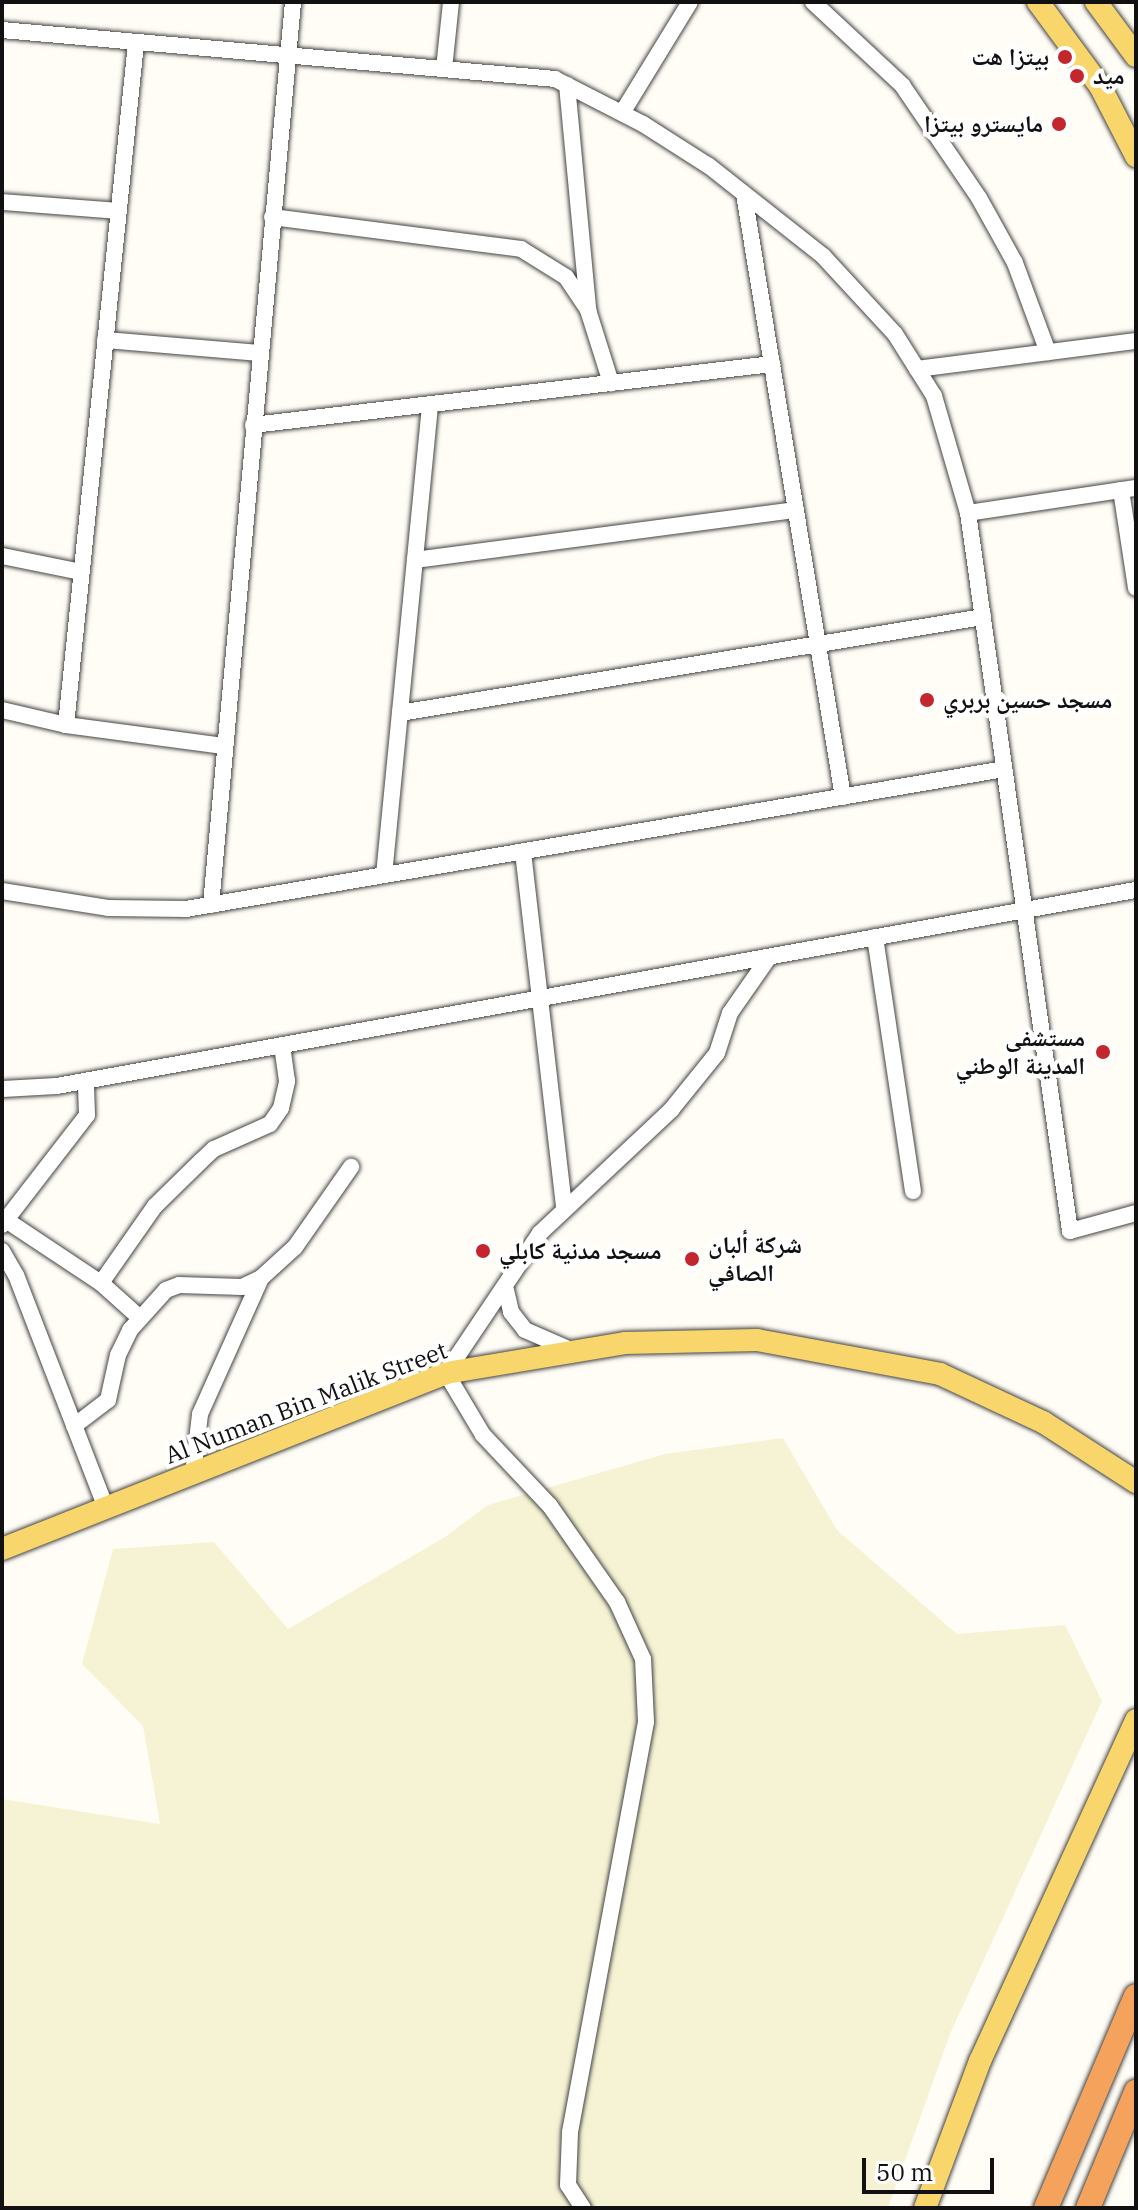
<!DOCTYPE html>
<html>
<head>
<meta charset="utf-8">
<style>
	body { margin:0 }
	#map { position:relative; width:1138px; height:2210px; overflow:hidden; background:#fffdf5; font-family:"IBM Plex Serif","Noto Naskh Arabic",serif }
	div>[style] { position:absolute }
	.farmland>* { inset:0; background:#f6f3d4 }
	.roads { filter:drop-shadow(0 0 2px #444) drop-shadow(0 0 2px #444) }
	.minor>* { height:16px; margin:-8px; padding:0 8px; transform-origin:8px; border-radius:8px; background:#fff }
	.major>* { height:22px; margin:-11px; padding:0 11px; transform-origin:11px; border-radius:11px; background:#f9d66b }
	.highway>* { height:24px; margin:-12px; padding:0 12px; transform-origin:12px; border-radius:12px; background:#f5a25d }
	.dots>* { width:22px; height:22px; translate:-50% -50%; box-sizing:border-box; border:4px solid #fff; border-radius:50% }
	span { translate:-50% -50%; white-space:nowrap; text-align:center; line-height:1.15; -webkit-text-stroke:8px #fff; paint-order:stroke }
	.poi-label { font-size:24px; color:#111; font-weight:700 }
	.right { translate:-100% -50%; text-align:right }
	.left { translate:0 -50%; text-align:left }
	.street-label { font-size:24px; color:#111 }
	.frame { position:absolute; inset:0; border:4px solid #111; pointer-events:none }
	.scale { position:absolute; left:862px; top:2158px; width:132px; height:36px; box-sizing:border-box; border:4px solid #111; border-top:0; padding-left:10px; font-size:24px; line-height:28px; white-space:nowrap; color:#111; -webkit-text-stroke:6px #fff; paint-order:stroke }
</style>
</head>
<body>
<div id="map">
	<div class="farmland">
		<i style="clip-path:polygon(783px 1438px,837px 1530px,957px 1634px,1065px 1625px,1102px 1701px,950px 2034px,888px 2208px,2px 2208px,2px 1799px,160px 1824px,143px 1726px,82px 1664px,113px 1549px,214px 1542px,288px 1629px,445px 1537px,488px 1505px,665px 1454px)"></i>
	</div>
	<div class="roads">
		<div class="minor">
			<i style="left:813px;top:2px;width:122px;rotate:43deg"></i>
			<i style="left:902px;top:85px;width:137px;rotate:55.7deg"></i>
			<i style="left:979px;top:198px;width:74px;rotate:61deg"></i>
			<i style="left:1015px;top:263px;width:95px;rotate:69.7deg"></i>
			<i style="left:2px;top:30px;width:555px;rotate:5.06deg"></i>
			<i style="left:555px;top:79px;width:99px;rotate:27.1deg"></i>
			<i style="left:643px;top:124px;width:78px;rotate:32.5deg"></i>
			<i style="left:709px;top:166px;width:145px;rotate:38.3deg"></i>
			<i style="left:823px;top:256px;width:106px;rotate:47.3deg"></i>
			<i style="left:895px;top:334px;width:73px;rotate:57.8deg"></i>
			<i style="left:934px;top:396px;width:122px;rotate:73.8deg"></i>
			<i style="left:968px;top:513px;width:725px;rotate:81.91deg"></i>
			<i style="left:1070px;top:1231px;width:68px;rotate:-15.3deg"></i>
			<i style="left:444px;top:69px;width:67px;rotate:-84deg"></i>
			<i style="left:567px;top:85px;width:224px;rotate:84.6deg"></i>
			<i style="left:622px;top:113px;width:130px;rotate:-58.5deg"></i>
			<i style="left:744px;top:194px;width:611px;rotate:80.68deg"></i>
			<i style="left:2px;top:202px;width:116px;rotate:4.4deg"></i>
			<i style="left:272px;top:217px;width:251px;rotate:7.3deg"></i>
			<i style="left:521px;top:249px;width:53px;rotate:31.9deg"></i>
			<i style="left:566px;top:277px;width:40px;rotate:56deg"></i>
			<i style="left:588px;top:310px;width:77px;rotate:72.5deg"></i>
			<i style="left:105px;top:340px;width:156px;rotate:4.8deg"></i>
			<i style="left:917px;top:369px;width:221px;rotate:-7.3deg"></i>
			<i style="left:253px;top:425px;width:523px;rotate:-6.7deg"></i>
			<i style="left:1121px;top:490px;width:99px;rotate:81.3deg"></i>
			<i style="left:968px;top:513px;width:170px;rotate:-8.5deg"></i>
			<i style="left:2px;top:556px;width:81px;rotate:11.4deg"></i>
			<i style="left:415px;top:560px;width:384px;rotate:-7.5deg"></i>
			<i style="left:2px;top:710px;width:66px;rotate:13.2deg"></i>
			<i style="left:66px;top:725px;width:159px;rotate:7.6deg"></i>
			<i style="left:400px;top:713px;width:591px;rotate:-9.35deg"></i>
			<i style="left:66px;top:725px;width:686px;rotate:-84.14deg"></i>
			<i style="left:523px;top:852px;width:358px;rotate:83.4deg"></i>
			<i style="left:384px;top:875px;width:473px;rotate:-84.4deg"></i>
			<i style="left:2px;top:891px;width:107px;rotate:9.1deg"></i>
			<i style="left:108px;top:908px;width:78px;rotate:0.7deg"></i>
			<i style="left:186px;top:909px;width:830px;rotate:-9.71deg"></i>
			<i style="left:211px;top:905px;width:907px;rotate:-84.81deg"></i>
			<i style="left:875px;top:937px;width:257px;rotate:81.5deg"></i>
			<i style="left:2px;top:1089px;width:55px;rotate:-3.1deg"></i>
			<i style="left:57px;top:1086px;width:1097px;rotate:-10.3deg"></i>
			<i style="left:6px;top:1220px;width:114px;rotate:33.6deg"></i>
			<i style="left:101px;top:1283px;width:52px;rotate:41.9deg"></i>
			<i style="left:2px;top:1225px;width:139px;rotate:-52.3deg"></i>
			<i style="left:87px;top:1115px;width:34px;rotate:-92deg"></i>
			<i style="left:2px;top:1251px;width:28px;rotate:60deg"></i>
			<i style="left:16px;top:1275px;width:250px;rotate:68.9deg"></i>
			<i style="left:101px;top:1283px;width:94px;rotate:-55deg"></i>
			<i style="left:155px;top:1206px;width:64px;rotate:-44.4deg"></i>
			<i style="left:201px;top:1161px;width:18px;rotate:-43deg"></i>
			<i style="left:214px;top:1149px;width:61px;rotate:-24.1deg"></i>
			<i style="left:270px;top:1124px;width:19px;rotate:-55deg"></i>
			<i style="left:281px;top:1108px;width:28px;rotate:-77deg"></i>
			<i style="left:287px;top:1081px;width:36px;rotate:-98deg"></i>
			<i style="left:506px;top:1290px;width:23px;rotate:77deg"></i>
			<i style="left:511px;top:1312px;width:23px;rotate:52deg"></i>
			<i style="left:525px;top:1330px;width:52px;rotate:23.6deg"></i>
			<i style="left:74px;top:1426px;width:43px;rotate:-37.4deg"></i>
			<i style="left:108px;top:1400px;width:46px;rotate:-77.5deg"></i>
			<i style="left:118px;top:1355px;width:28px;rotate:-64deg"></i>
			<i style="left:130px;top:1330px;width:54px;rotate:-48deg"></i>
			<i style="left:166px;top:1290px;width:14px;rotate:-21deg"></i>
			<i style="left:179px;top:1285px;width:63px;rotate:1.8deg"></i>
			<i style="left:242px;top:1287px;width:21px;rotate:-25deg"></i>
			<i style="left:261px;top:1278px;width:46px;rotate:-42.4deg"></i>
			<i style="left:295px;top:1247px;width:98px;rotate:-55deg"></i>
			<i style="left:193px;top:1474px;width:60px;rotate:-83.3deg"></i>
			<i style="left:200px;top:1414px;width:149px;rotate:-65.8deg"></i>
			<i style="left:583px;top:2208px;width:27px;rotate:-123deg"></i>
			<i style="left:568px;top:2185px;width:53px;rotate:-87.8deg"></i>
			<i style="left:570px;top:2132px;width:417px;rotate:-79.5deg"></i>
			<i style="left:646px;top:1722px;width:63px;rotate:-92.7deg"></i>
			<i style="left:643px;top:1659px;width:63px;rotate:-114.5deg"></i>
			<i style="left:617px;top:1602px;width:117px;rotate:-124.9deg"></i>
			<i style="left:550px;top:1506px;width:98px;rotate:-133.3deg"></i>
			<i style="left:483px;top:1435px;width:72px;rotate:-120.8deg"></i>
			<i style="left:446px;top:1373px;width:169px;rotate:-56.1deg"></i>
			<i style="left:540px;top:1233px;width:180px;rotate:-43.2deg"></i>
			<i style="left:671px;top:1110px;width:73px;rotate:-51.1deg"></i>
			<i style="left:717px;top:1053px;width:42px;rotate:-72deg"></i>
			<i style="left:730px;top:1013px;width:68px;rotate:-55.1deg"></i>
		</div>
		<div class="major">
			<i style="left:1038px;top:2px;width:104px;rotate:53.6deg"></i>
			<i style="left:1100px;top:86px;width:79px;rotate:62.8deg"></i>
			<i style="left:1096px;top:2px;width:67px;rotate:53.5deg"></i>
			<i style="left:2px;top:1549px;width:478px;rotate:-21.6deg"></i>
			<i style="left:446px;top:1373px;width:181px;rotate:-9.5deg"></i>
			<i style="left:625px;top:1343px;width:132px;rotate:-1.3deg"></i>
			<i style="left:757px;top:1340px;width:186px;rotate:10.5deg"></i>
			<i style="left:940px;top:1374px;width:114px;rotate:25deg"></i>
			<i style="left:1043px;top:1422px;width:111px;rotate:32.8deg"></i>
			<i style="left:925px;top:2208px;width:157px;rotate:-69.5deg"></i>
			<i style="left:980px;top:2061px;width:375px;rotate:-65.4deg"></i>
		</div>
		<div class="highway">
			<i style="left:1046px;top:2208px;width:230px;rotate:-67deg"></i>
			<i style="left:1088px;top:2208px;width:126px;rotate:-67.5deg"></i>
		</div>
	</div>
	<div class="dots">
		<i style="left:1065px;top:57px;background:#c4262e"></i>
		<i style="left:1077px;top:76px;background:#c4262e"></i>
		<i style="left:1059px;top:124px;background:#c4262e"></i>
		<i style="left:927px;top:700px;background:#c4262e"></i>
		<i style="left:1103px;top:1052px;background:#c4262e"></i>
		<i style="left:483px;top:1251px;background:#c4262e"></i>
		<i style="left:692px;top:1259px;background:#c4262e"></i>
	</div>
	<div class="poi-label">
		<span class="right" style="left:1049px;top:57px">بيتزا هت</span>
		<span class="left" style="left:1093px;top:76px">ميد</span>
		<span class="right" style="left:1043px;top:124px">مايسترو بيتزا</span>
		<span class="left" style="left:943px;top:700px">مسجد حسين بربري</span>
		<span class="right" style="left:1085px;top:1052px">مستشفى<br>المدينة الوطني</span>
		<span class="left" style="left:708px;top:1259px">شركة ألبان<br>الصافي</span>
		<span class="left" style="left:499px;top:1251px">مسجد مدنية كابلي</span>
	</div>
	<div class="street-label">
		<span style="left:306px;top:1403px;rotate:-21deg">Al Numan Bin Malik Street</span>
	</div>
	<div class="frame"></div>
	<div class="scale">50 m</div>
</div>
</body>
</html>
